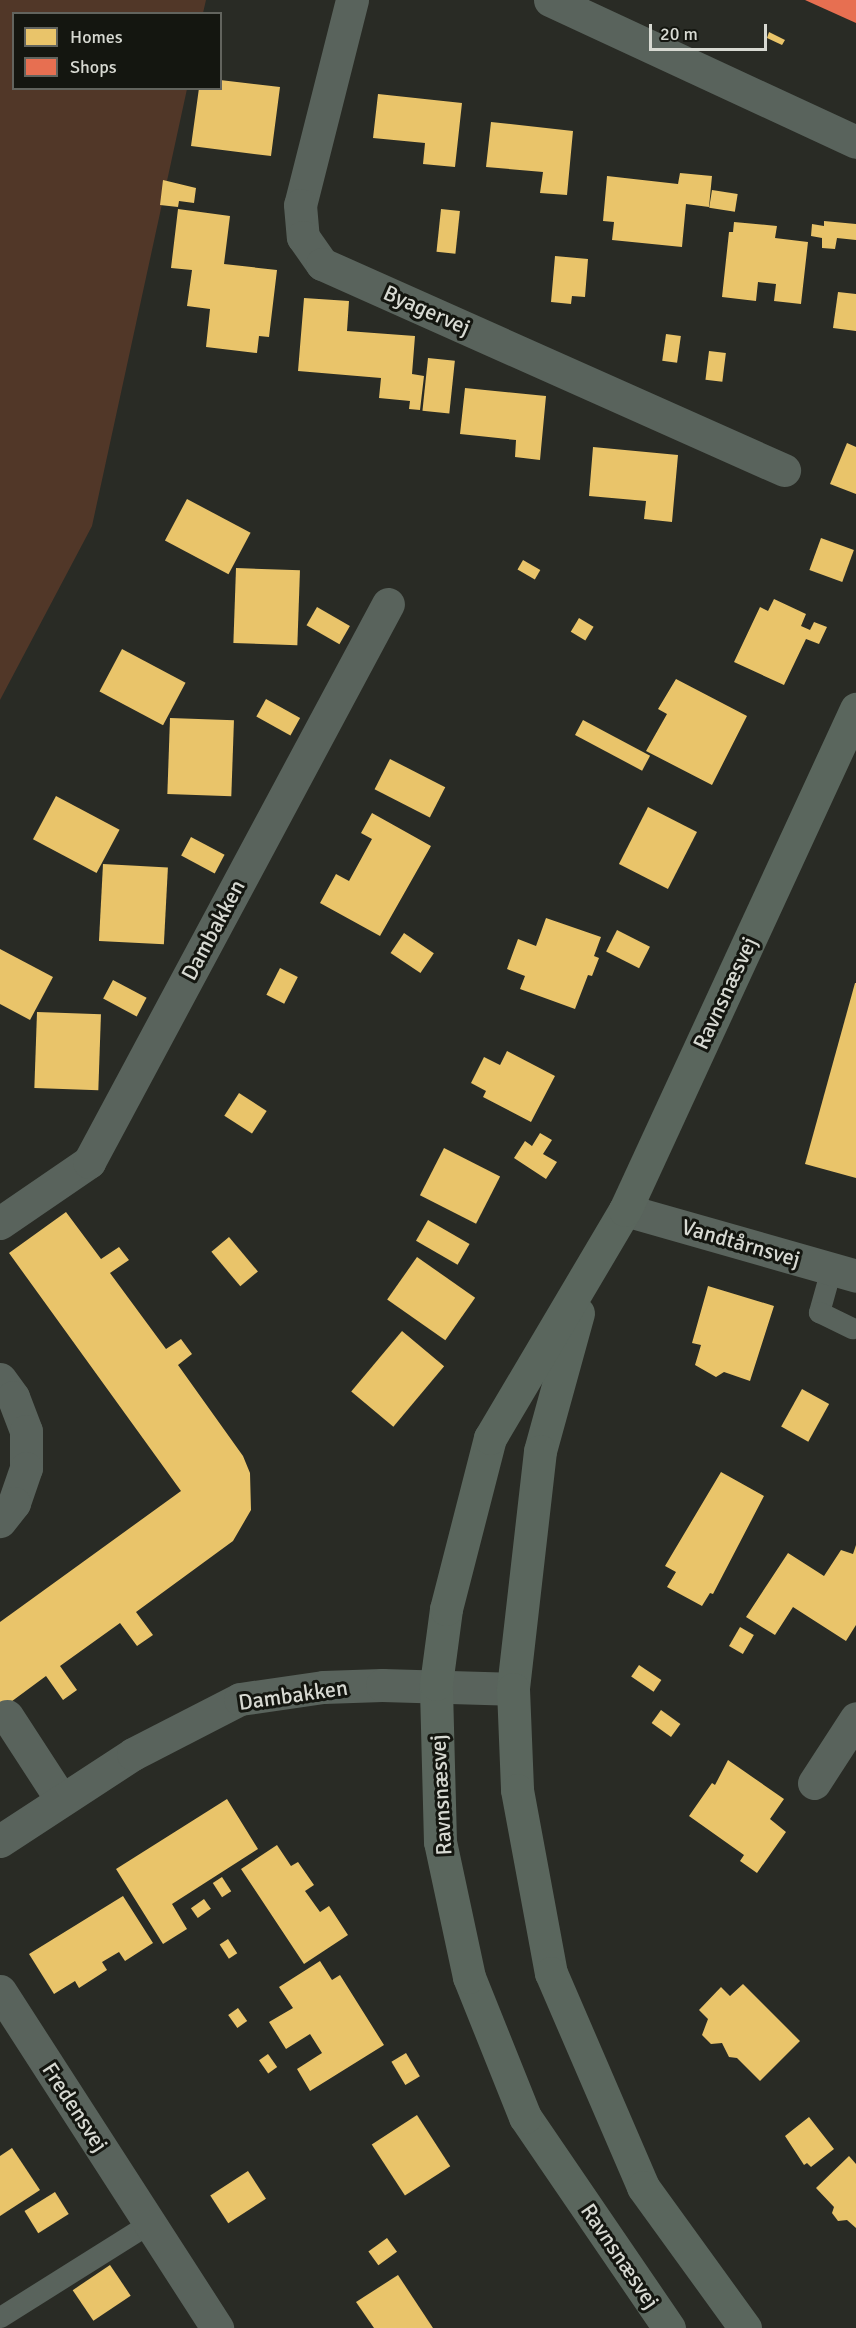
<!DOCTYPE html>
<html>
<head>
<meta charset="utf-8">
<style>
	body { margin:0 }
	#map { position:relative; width:856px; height:2328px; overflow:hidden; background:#292b25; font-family:Signika,sans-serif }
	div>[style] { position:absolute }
	.green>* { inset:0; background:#513728 }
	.homes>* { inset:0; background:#e9c46a; transform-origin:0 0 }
	.shops>* { inset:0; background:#e76f51 }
	.service>* { height:21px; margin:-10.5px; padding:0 10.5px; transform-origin:10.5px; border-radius:10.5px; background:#59635c }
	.minor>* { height:33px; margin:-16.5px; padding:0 16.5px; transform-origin:16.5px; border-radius:16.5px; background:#59635c }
	.tertiary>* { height:33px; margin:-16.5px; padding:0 16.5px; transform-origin:16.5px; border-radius:16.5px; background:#59635c }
	.secondary>* { height:33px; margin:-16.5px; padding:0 16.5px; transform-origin:16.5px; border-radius:16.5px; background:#5a665d }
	span { translate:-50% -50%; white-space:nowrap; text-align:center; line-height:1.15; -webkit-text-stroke:6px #141610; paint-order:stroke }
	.street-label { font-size:22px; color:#d7d9d2 }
	.legend { position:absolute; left:12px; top:12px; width:210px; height:78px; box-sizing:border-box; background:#141610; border:2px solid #62645e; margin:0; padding:8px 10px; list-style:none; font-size:18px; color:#d7d9d2 }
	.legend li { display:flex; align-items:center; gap:12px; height:30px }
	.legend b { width:30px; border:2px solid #62645e }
	.scale { position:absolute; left:649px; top:24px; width:118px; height:27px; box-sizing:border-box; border:3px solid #d7d9d2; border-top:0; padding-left:8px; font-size:18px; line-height:21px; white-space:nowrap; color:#d7d9d2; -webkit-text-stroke:4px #141610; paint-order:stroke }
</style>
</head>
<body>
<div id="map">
	<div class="green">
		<i style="clip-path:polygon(0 0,206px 0,203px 13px,14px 14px,14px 88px,187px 89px,92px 526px,0 700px)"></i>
	</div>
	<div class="homes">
		<i style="clip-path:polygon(769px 32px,785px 40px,782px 45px,767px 38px)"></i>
		<i style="clip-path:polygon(220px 80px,280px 87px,271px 156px,191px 146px,199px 88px,220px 88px)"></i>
		<i style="clip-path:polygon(378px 94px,462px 103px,455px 167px,423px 164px,425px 143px,373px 138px)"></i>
		<i style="clip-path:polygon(491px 122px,573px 131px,567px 195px,540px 193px,543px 172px,486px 167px)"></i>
		<i style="clip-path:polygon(680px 173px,712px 176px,709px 207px,686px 204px,682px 247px,612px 240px,614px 222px,603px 221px,607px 176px,678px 184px)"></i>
		<i style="clip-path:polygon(163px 180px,196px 188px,194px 203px,179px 201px,178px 207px,160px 205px)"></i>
		<i style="left:712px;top:190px;width:26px;height:18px;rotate:9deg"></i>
		<i style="clip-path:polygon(178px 209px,230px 216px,224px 264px,277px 270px,269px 337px,259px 336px,257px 353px,206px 347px,210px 309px,187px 306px,192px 270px,171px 268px)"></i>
		<i style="left:441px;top:209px;width:19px;height:43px;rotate:6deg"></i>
		<i style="clip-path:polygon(824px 221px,856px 224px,856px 240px,837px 238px,835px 249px,822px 248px,822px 238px,811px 236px,812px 224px,824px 226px)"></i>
		<i style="clip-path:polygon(734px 222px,777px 226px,775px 238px,808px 242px,801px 304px,774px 301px,776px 284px,758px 282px,756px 301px,722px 297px,729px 232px,733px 232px)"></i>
		<i style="clip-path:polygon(555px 256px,588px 259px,585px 297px,572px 296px,571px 304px,551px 302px)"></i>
		<i style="clip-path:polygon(838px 292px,856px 294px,856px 331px,833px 328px)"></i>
		<i style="clip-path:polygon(304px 298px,349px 301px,347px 331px,415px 336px,412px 374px,424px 376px,420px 410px,409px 409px,410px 401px,379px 398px,381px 378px,298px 371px)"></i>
		<i style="left:666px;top:334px;width:15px;height:27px;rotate:8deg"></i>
		<i style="left:709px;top:351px;width:17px;height:29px;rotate:7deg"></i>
		<i style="left:428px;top:358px;width:27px;height:53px;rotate:6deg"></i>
		<i style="clip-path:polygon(465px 388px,546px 396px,540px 460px,515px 457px,516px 440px,460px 434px)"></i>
		<i style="clip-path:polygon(847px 443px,856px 447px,856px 494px,830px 484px)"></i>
		<i style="clip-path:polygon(593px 447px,678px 455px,672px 522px,644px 519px,646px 501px,589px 496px)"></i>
		<i style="left:187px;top:499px;width:72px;height:47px;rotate:28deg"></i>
		<i style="left:821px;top:538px;width:35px;height:34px;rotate:20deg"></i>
		<i style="left:523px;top:560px;width:20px;height:11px;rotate:30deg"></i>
		<i style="left:236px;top:568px;width:64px;height:75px;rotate:2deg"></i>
		<i style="clip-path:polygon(774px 599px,806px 614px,801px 626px,810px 630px,814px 622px,827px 627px,819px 644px,806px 639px,784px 685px,734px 662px,760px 607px,768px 611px)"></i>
		<i style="left:317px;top:607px;width:38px;height:21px;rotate:30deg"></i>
		<i style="left:579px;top:618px;width:17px;height:16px;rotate:31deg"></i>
		<i style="left:122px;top:649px;width:72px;height:48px;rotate:28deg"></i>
		<i style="clip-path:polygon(676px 679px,747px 716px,712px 785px,646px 751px,667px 714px,658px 709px)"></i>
		<i style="left:266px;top:699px;width:39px;height:20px;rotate:29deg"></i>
		<i style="left:170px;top:718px;width:64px;height:76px;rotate:2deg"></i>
		<i style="left:583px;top:720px;width:76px;height:17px;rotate:28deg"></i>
		<i style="left:390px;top:759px;width:62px;height:34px;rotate:27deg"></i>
		<i style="left:56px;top:796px;width:72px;height:49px;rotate:28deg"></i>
		<i style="left:648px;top:807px;width:55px;height:64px;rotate:27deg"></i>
		<i style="clip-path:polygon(372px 813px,431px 846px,380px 936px,320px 903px,336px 874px,349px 881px,372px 839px,361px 833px)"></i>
		<i style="left:191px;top:837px;width:38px;height:21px;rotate:28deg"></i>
		<i style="left:103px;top:864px;width:65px;height:77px;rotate:3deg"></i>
		<i style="clip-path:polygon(546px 918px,601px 937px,594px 956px,599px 958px,592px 976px,588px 975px,575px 1009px,520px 989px,525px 976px,507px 969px,518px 939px,536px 946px)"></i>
		<i style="left:617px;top:930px;width:37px;height:24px;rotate:27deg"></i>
		<i style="left:404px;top:933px;width:36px;height:24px;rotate:34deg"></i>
		<i style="clip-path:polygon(0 949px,53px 977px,30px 1020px,0 1004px)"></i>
		<i style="left:280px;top:968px;width:20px;height:30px;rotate:27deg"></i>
		<i style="left:113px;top:980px;width:38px;height:21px;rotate:28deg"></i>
		<i style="clip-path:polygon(855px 983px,856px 983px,856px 1178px,805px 1164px)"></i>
		<i style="left:37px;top:1012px;width:64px;height:76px;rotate:2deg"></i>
		<i style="clip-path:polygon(507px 1051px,555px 1076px,531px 1122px,483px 1097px,486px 1091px,471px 1083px,484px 1057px,500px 1065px)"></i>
		<i style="left:239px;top:1093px;width:33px;height:27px;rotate:33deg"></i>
		<i style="clip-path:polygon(540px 1133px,552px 1140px,543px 1154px,557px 1162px,546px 1179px,514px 1158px,525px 1141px,532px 1146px)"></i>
		<i style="left:444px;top:1148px;width:63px;height:53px;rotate:27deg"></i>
		<i style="clip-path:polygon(66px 1212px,101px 1259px,119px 1247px,129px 1260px,110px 1273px,166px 1349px,181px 1339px,192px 1354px,178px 1365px,243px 1456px,250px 1473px,251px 1510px,233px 1541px,136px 1612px,153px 1635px,137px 1646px,120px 1623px,60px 1666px,77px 1690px,63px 1700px,46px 1676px,0 1710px,0 1622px,181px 1491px,9px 1253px)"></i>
		<i style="left:428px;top:1220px;width:48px;height:24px;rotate:30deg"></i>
		<i style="left:229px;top:1237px;width:45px;height:23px;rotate:50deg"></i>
		<i style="left:417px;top:1257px;width:71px;height:52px;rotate:35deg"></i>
		<i style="clip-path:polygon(708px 1286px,774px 1306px,750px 1381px,724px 1372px,716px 1377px,695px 1365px,701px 1345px,692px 1343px)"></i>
		<i style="left:402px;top:1331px;width:55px;height:79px;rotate:40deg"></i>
		<i style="left:802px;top:1389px;width:31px;height:43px;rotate:29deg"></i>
		<i style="clip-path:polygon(721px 1472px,764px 1496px,713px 1594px,710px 1593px,702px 1606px,667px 1587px,676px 1572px,665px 1566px)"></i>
		<i style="clip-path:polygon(856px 1545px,856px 1625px,846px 1641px,793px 1607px,775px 1635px,746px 1617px,788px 1553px,824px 1576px,841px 1550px,853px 1554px)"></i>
		<i style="left:740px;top:1627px;width:16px;height:22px;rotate:30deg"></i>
		<i style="left:639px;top:1665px;width:27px;height:14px;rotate:34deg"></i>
		<i style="left:661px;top:1710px;width:24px;height:16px;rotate:36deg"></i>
		<i style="clip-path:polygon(728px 1760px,784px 1799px,770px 1819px,786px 1832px,757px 1873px,740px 1861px,744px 1855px,689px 1816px,712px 1783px,715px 1785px)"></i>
		<i style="clip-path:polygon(227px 1799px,258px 1849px,172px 1904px,187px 1929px,163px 1944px,116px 1869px)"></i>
		<i style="clip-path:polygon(277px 1845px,291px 1866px,298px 1862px,314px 1885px,305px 1891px,320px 1912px,329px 1906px,348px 1935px,304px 1964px,241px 1869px)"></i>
		<i style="left:222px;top:1877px;width:17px;height:11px;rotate:57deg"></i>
		<i style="clip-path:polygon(123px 1896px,153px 1943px,125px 1961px,119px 1952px,102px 1962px,107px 1970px,79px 1988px,75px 1981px,54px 1994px,29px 1954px)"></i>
		<i style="left:204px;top:1899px;width:12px;height:16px;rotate:55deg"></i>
		<i style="left:228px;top:1939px;width:17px;height:10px;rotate:57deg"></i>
		<i style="clip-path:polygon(320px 1961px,332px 1980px,340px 1975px,384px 2045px,310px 2091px,297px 2069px,322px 2053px,310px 2034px,286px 2049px,269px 2022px,293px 2008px,279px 1987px)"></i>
		<i style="clip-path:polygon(743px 1984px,800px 2041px,760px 2081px,737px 2058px,729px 2057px,722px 2043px,711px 2044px,702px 2035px,708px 2019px,699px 2010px,721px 1987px,730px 1996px)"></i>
		<i style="left:238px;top:2008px;width:16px;height:12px;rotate:55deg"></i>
		<i style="left:406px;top:2053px;width:27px;height:17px;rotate:59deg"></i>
		<i style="left:268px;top:2054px;width:16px;height:11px;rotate:55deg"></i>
		<i style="left:417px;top:2115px;width:61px;height:54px;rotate:57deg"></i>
		<i style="clip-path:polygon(809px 2117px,834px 2149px,811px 2167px,807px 2163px,804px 2165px,785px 2136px)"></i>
		<i style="clip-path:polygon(12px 2148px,40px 2190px,0 2216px,0 2156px)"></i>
		<i style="clip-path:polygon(849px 2156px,856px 2164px,856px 2228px,847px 2220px,838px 2221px,832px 2213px,834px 2207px,816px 2188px)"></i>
		<i style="left:248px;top:2171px;width:33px;height:45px;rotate:57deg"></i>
		<i style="left:55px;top:2192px;width:26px;height:36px;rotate:58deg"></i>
		<i style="left:387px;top:2238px;width:17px;height:23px;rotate:54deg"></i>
		<i style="left:110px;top:2265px;width:37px;height:45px;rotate:56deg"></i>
		<i style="clip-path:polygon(398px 2275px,433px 2328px,374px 2328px,356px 2302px)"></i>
	</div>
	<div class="shops">
		<i style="clip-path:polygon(805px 0,856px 0,856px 23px)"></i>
	</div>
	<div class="service">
		<i style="left:831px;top:1269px;width:45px;rotate:105.6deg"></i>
		<i style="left:819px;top:1312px;width:37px;rotate:26deg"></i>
		<i style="left:0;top:2317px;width:177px;rotate:-32.1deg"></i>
	</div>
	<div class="minor">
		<i style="left:352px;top:0;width:211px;rotate:104.2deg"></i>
		<i style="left:300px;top:205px;width:32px;rotate:85deg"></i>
		<i style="left:303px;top:237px;width:33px;rotate:55deg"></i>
		<i style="left:322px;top:264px;width:506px;rotate:24.03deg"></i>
		<i style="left:625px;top:1210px;width:240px;rotate:15.9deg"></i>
		<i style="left:0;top:1223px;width:108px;rotate:-34.4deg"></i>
		<i style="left:89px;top:1162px;width:633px;rotate:-61.82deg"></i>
		<i style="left:0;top:1379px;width:22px;rotate:54deg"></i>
		<i style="left:13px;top:1397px;width:36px;rotate:69deg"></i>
		<i style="left:26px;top:1431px;width:37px;rotate:90deg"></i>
		<i style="left:26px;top:1468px;width:37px;rotate:109deg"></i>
		<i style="left:14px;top:1503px;width:23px;rotate:128deg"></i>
		<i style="left:7px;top:1716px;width:99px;rotate:57deg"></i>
		<i style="left:814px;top:1783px;width:77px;rotate:-57.1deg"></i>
		<i style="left:0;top:1841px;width:159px;rotate:-33.2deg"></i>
		<i style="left:133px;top:1754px;width:120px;rotate:-27.2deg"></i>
		<i style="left:240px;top:1699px;width:84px;rotate:-8.2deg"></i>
		<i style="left:323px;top:1687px;width:59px;rotate:-1.9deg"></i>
		<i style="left:382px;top:1685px;width:131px;rotate:1.7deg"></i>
		<i style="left:0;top:1991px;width:401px;rotate:57.2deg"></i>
	</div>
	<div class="tertiary">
		<i style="left:550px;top:0;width:337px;rotate:24.9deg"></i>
	</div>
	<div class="secondary">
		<i style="left:578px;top:1313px;width:143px;rotate:105.4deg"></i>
		<i style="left:540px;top:1451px;width:240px;rotate:96.5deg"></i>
		<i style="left:513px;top:1689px;width:101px;rotate:87.7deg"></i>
		<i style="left:517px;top:1790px;width:186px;rotate:79.5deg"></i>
		<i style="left:551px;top:1973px;width:233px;rotate:66.7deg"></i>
		<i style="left:643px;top:2187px;width:174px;rotate:54.1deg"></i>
		<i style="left:669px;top:2328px;width:255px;rotate:-124.3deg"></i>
		<i style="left:525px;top:2117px;width:151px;rotate:-111.8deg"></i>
		<i style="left:469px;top:1977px;width:138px;rotate:-102.1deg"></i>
		<i style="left:440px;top:1842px;width:158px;rotate:-91.5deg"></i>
		<i style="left:436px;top:1684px;width:76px;rotate:-82.4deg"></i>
		<i style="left:446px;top:1609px;width:177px;rotate:-75.6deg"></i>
		<i style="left:490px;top:1438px;width:265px;rotate:-59.4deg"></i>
		<i style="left:625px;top:1210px;width:552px;rotate:-65.25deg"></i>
	</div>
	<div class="street-label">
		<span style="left:427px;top:310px;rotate:24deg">Byagervej</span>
		<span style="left:213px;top:930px;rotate:-62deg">Dambakken</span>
		<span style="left:725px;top:993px;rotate:-65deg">Ravnsnæsvej</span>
		<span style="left:741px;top:1243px;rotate:16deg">Vandtårnsvej</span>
		<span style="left:293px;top:1695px;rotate:-8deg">Dambakken</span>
		<span style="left:441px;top:1795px;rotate:-93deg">Ravnsnæsvej</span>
		<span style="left:75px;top:2107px;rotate:57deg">Fredensvej</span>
		<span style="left:620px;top:2256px;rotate:56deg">Ravnsnæsvej</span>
	</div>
	<ul class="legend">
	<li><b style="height:16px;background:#e9c46a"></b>Homes</li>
	<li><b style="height:16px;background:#e76f51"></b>Shops</li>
	</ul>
	<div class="scale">20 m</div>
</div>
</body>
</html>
